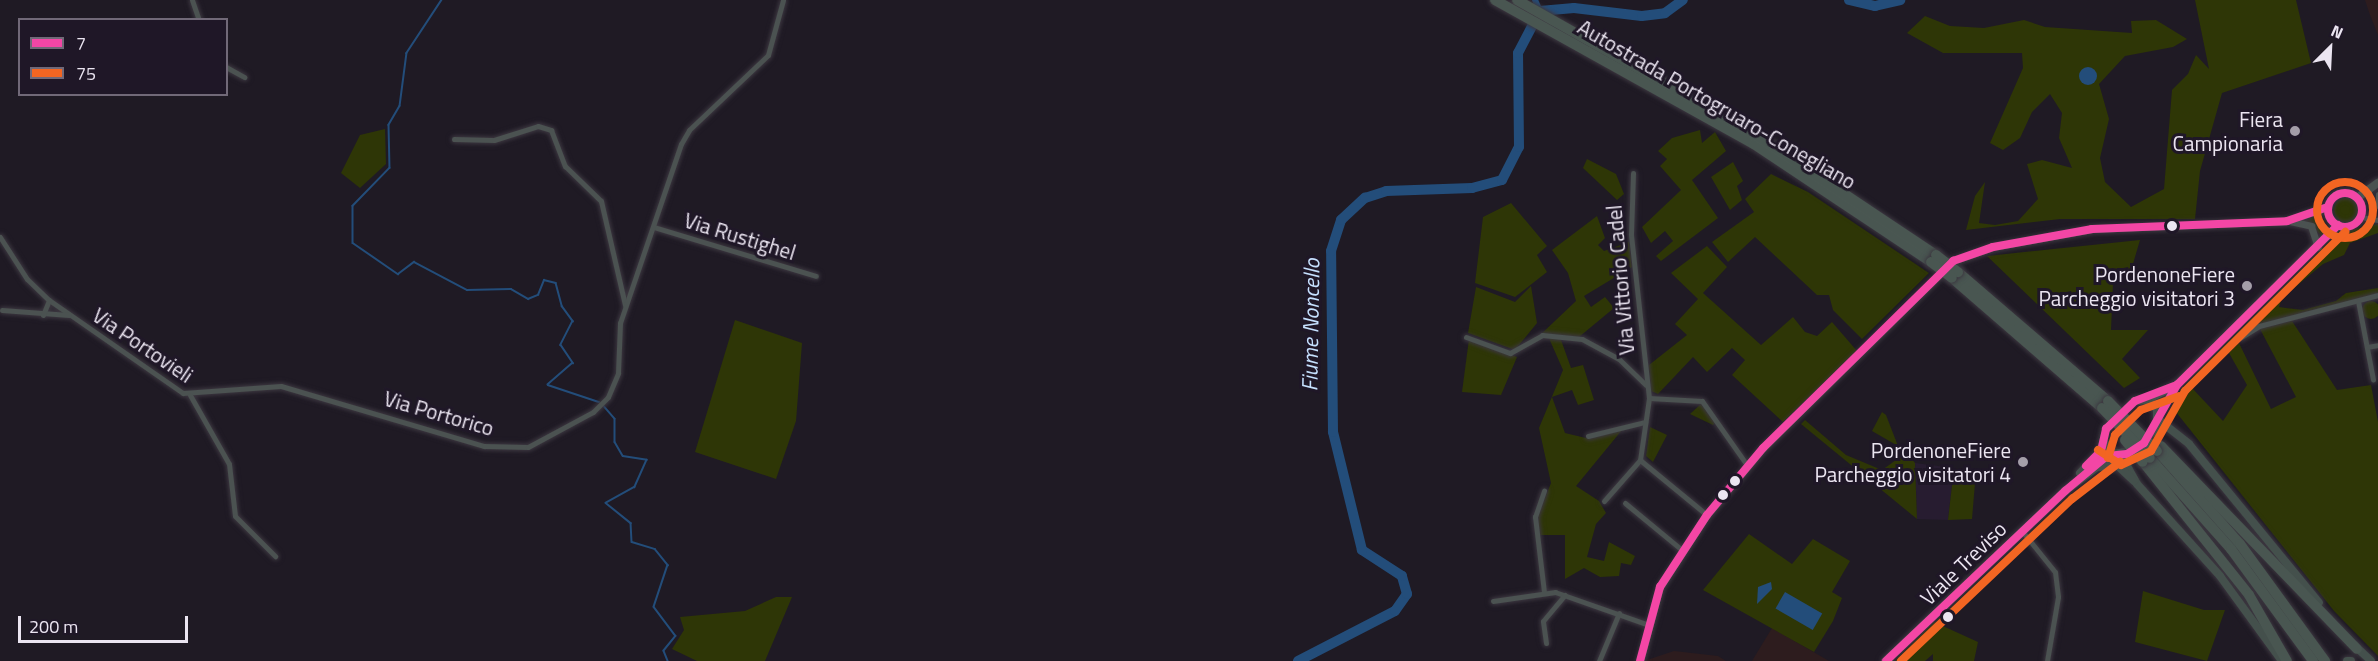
<!DOCTYPE html>
<html>
<head>
<meta charset="utf-8">
<style>
	body { margin:0 }
	#map { position:relative; width:2378px; height:661px; overflow:hidden; background:#1f1a24; font-family:"Titillium Web",sans-serif }
	div>[style] { position:absolute }
	.commercial>* { inset:0; background:#2d1c1e }
	.built>* { inset:0; background:#271c30 }
	.green>* { inset:0; background:#2e3606 }
	.round { border-radius:50% }
	.water>* { inset:0; background:#234d7a; transform-origin:0 0 }
	.stream>* { height:1.5px; margin:-0.75px; padding:0 0.75px; transform-origin:0.75px; border-radius:0.75px; background:#234d7a }
	.canal>* { height:6px; margin:-3px; padding:0 3px; transform-origin:3px; border-radius:3px; background:#234d7a }
	.river>* { height:10px; margin:-5px; padding:0 5px; transform-origin:5px; border-radius:5px; background:#234d7a }
	.roads { filter:drop-shadow(0 0 2px #3c3740) drop-shadow(0 0 2px #3c3740) }
	.minor>* { height:5px; margin:-2.5px; padding:0 2.5px; transform-origin:2.5px; border-radius:2.5px; background:#4b5251 }
	.tertiary>* { height:7px; margin:-3.5px; padding:0 3.5px; transform-origin:3.5px; border-radius:3.5px; background:#4b5251 }
	.secondary>* { height:8px; margin:-4px; padding:0 4px; transform-origin:4px; border-radius:4px; background:#495250 }
	.secondary>.ring { margin:-4px; padding:0; box-sizing:content-box; background:none; border:8px solid #495250; border-radius:50% }
	.primary>* { height:8px; margin:-4px; padding:0 4px; transform-origin:4px; border-radius:4px; background:#44504c }
	.motorway>* { height:10px; margin:-5px; padding:0 5px; transform-origin:5px; border-radius:5px; background:#495651 }
	.bridges { filter:drop-shadow(0 0 2px #3c3740) drop-shadow(0 0 2px #3c3740) }
	.motorway-bridge>* { height:10px; margin:-5px; padding:0 5px; transform-origin:5px; border-radius:5px; background:#495651 }
	.bus-1>* { height:8px; margin:-4px; padding:0 4px; transform-origin:4px; border-radius:4px; background:#f346a5 }
	.bus-1>.ring { margin:-4px; padding:0; box-sizing:content-box; background:none; border:8px solid #f346a5; border-radius:50% }
	.bus-2>* { height:8px; margin:-4px; padding:0 4px; transform-origin:4px; border-radius:4px; background:#f26522 }
	.bus-2>.ring { margin:-4px; padding:0; box-sizing:content-box; background:none; border:8px solid #f26522; border-radius:50% }
	.dots>* { width:16px; height:16px; translate:-50% -50%; box-sizing:border-box; border:3px solid #1f1727; border-radius:50% }
	span { translate:-50% -50%; white-space:nowrap; text-align:center; line-height:1.15; -webkit-text-stroke:6px #1f1727; paint-order:stroke }
	.street-label { font-size:21px; color:#ebe5f1 }
	.poi-label { font-size:21px; color:#ebe5f1 }
	.right { translate:-100% -50%; text-align:right }
	.water-label { font-size:22px; color:#c6e1ff; font-style:italic }
	.legend { position:absolute; left:18px; top:18px; width:210px; height:78px; box-sizing:border-box; background:#1f1727; border:2px solid #716978; margin:0; padding:8px 10px; list-style:none; font-size:18px; color:#ebe5f1 }
	.legend li { display:flex; align-items:center; gap:12px; height:30px }
	.legend b { width:30px; border:2px solid #716978 }
	.north { position:absolute; left:2300px; top:18px; width:60px; height:60px; -webkit-text-stroke:4px #1f1727; paint-order:stroke; rotate:24deg; font-size:16px; font-weight:700; line-height:24px; text-align:center; color:#ebe5f1 }
	.north::after { content:''; display:block; margin:auto; width:21px; height:27px; background:#ebe5f1; clip-path:polygon(50% 0,100% 100%,50% 72%,0 100%) }
	.scale { position:absolute; left:18px; top:616px; width:170px; height:27px; box-sizing:border-box; border:3px solid #ebe5f1; border-top:0; padding-left:8px; font-size:18px; line-height:21px; white-space:nowrap; color:#ebe5f1; -webkit-text-stroke:4px #1f1727; paint-order:stroke }
</style>
</head>
<body>
<div id="map">
	<div class="commercial">
		<i style="clip-path:polygon(2365px 0,2378px 0,2378px 35px,2370px 15px)"></i>
		<i style="clip-path:polygon(1772px 628px,1829px 661px,1752px 661px)"></i>
		<i style="clip-path:polygon(1674px 651px,1718px 656px,1726px 661px,1644px 661px)"></i>
	</div>
	<div class="built">
		<i style="clip-path:polygon(1915px 463px,1954px 468px,1948px 520px,1917px 519px)"></i>
	</div>
	<div class="green">
		<i style="clip-path:polygon(2195px 0,2296px 0,2311px 63px,2222px 93px,2200px 171px,2195px 219px,2060px 219px,1966px 230px,1975px 196px,1985px 182px,1979px 223px,1995px 225px,2018px 221px,2038px 199px,2027px 164px,2042px 160px,2072px 168px,2059px 138px,2062px 113px,2050px 94px,2032px 112px,2020px 138px,2003px 150px,1990px 143px,2023px 68px,2022px 53px,1943px 53px,1907px 33px,1925px 16px,1950px 26px,1984px 28px,2024px 20px,2045px 27px,2132px 33px,2131px 21px,2156px 20px,2187px 39px,2173px 47px,2125px 56px,2099px 84px,2109px 119px,2100px 158px,2105px 182px,2131px 207px,2164px 189px,2172px 90px,2188px 74px,2196px 55px,2209px 69px)"></i>
		<i style="clip-path:polygon(385px 129px,386px 164px,360px 188px,341px 173px,360px 135px)"></i>
		<i style="clip-path:polygon(1700px 130px,1702px 143px,1715px 132px,1726px 151px,1692px 180px,1718px 218px,1661px 261px,1656px 256px,1673px 241px,1665px 231px,1651px 243px,1642px 227px,1681px 190px,1660px 166px,1667px 159px,1658px 151px,1672px 138px)"></i>
		<i style="clip-path:polygon(1587px 159px,1616px 174px,1624px 194px,1617px 200px,1583px 168px)"></i>
		<i style="clip-path:polygon(1733px 162px,1743px 181px,1737px 186px,1742px 200px,1730px 210px,1711px 177px)"></i>
		<i style="clip-path:polygon(1771px 174px,1808px 192px,1929px 273px,1862px 339px,1833px 310px,1829px 295px,1817px 295px,1755px 237px,1728px 262px,1712px 242px,1754px 212px,1745px 199px)"></i>
		<i class="round" style="left:2334px;top:198px;width:24px;height:24px"></i>
		<i style="clip-path:polygon(1511px 203px,1547px 246px,1537px 255px,1547px 272px,1515px 297px,1475px 283px,1483px 217px)"></i>
		<i style="clip-path:polygon(1597px 216px,1605px 238px,1598px 245px,1604px 251px,1629px 242px,1632px 267px,1584px 296px,1591px 307px,1605px 297px,1614px 308px,1579px 337px,1560px 337px,1571px 368px,1583px 365px,1594px 400px,1578px 405px,1572px 390px,1552px 397px,1565px 433px,1590px 439px,1622px 430px,1576px 486px,1599px 501px,1606px 513px,1596px 524px,1587px 557px,1604px 561px,1609px 542px,1635px 556px,1631px 565px,1621px 563px,1619px 576px,1600px 577px,1584px 568px,1565px 579px,1565px 589px,1565px 535px,1540px 535px,1538px 516px,1551px 483px,1539px 428px,1563px 370px,1548px 336px,1538px 337px,1576px 301px,1568px 273px,1552px 250px)"></i>
		<i style="clip-path:polygon(2317px 216px,2325px 221px,2323px 237px,2305px 220px)"></i>
		<i style="clip-path:polygon(2378px 224px,2378px 233px,2350px 243px,2344px 255px,2323px 264px,2282px 298px,2279px 307px,2303px 310px,2336px 301px,2346px 293px,2378px 288px,2378px 293px,2248px 330px,2190px 379px,2341px 232px)"></i>
		<i style="clip-path:polygon(2140px 240px,2130px 274px,2113px 283px,2111px 330px,2148px 330px,2122px 359px,2140px 378px,2124px 388px,1987px 256px)"></i>
		<i style="clip-path:polygon(1707px 246px,1727px 267px,1703px 293px,1761px 345px,1793px 317px,1805px 332px,1817px 336px,1832px 322px,1857px 351px,1783px 422px,1732px 375px,1745px 360px,1732px 348px,1707px 372px,1693px 357px,1658px 394px,1651px 391px,1649px 365px,1687px 335px,1675px 324px,1698px 299px,1671px 273px)"></i>
		<i style="clip-path:polygon(1531px 286px,1537px 323px,1515px 350px,1468px 333px,1476px 287px,1515px 302px)"></i>
		<i class="round" style="left:2362px;top:301px;width:18px;height:18px"></i>
		<i style="clip-path:polygon(735px 320px,802px 343px,796px 421px,776px 479px,695px 452px)"></i>
		<i style="clip-path:polygon(2292px 321px,2337px 390px,2371px 385px,2378px 422px,2378px 656px,2334px 611px,2176px 412px,2192px 388px,2223px 421px,2247px 385px,2229px 353px,2239px 343px,2271px 409px,2296px 397px,2260px 329px)"></i>
		<i style="clip-path:polygon(1469px 339px,1517px 357px,1501px 395px,1462px 392px)"></i>
		<i style="clip-path:polygon(1702px 403px,1715px 423px,1713px 425px,1690px 414px)"></i>
		<i style="clip-path:polygon(1882px 412px,1886px 415px,1898px 446px,1872px 431px)"></i>
		<i style="clip-path:polygon(1805px 420px,1846px 455px,1882px 470px,1896px 460px,1901px 446px,1915px 463px,1917px 519px,1801px 424px)"></i>
		<i style="clip-path:polygon(1650px 427px,1667px 435px,1653px 462px,1646px 456px)"></i>
		<i style="clip-path:polygon(1954px 468px,1976px 471px,1972px 519px,1948px 520px)"></i>
		<i style="clip-path:polygon(1749px 534px,1792px 564px,1813px 539px,1850px 561px,1832px 592px,1842px 598px,1833px 621px,1814px 652px,1703px 590px)"></i>
		<i style="clip-path:polygon(2143px 591px,2204px 610px,2225px 610px,2207px 661px,2135px 642px)"></i>
		<i style="clip-path:polygon(776px 597px,792px 597px,765px 661px,697px 661px,672px 649px,684px 630px,680px 617px,745px 611px)"></i>
		<i style="clip-path:polygon(1934px 622px,1978px 642px,1974px 661px,1933px 661px,1933px 654px,1925px 661px,1895px 661px)"></i>
	</div>
	<div class="water">
		<i class="round" style="left:2079px;top:67px;width:18px;height:18px"></i>
		<i style="clip-path:polygon(1771px 582px,1772px 589px,1757px 604px,1758px 587px)"></i>
		<i style="left:1785px;top:592px;width:43px;height:19px;rotate:30deg"></i>
	</div>
	<div class="stream">
		<i style="left:442px;top:0;width:64px;rotate:123.4deg"></i>
		<i style="left:407px;top:53px;width:53px;rotate:97.5deg"></i>
		<i style="left:400px;top:106px;width:22px;rotate:120deg"></i>
		<i style="left:389px;top:125px;width:43px;rotate:88.7deg"></i>
		<i style="left:390px;top:168px;width:53px;rotate:134.2deg"></i>
		<i style="left:353px;top:206px;width:37px;rotate:90deg"></i>
		<i style="left:353px;top:243px;width:55px;rotate:34.6deg"></i>
		<i style="left:398px;top:274px;width:20px;rotate:-37deg"></i>
		<i style="left:414px;top:262px;width:60px;rotate:27.8deg"></i>
		<i style="left:467px;top:290px;width:44px;rotate:-1.3deg"></i>
		<i style="left:511px;top:289px;width:20px;rotate:30deg"></i>
		<i style="left:528px;top:299px;width:11px;rotate:-22deg"></i>
		<i style="left:538px;top:295px;width:16px;rotate:-68deg"></i>
		<i style="left:544px;top:280px;width:12px;rotate:14deg"></i>
		<i style="left:556px;top:283px;width:24px;rotate:75deg"></i>
		<i style="left:562px;top:306px;width:19px;rotate:54deg"></i>
		<i style="left:573px;top:321px;width:27px;rotate:117deg"></i>
		<i style="left:561px;top:345px;width:22px;rotate:56deg"></i>
		<i style="left:573px;top:363px;width:33px;rotate:139deg"></i>
		<i style="left:548px;top:385px;width:54px;rotate:18.4deg"></i>
		<i style="left:603px;top:405px;width:18px;rotate:49deg"></i>
		<i style="left:615px;top:419px;width:23px;rotate:90deg"></i>
		<i style="left:615px;top:442px;width:16px;rotate:60deg"></i>
		<i style="left:623px;top:456px;width:24px;rotate:9deg"></i>
		<i style="left:647px;top:460px;width:30px;rotate:114deg"></i>
		<i style="left:635px;top:487px;width:33px;rotate:151deg"></i>
		<i style="left:606px;top:503px;width:32px;rotate:39deg"></i>
		<i style="left:631px;top:523px;width:19px;rotate:87deg"></i>
		<i style="left:632px;top:542px;width:24px;rotate:17deg"></i>
		<i style="left:655px;top:549px;width:21px;rotate:51deg"></i>
		<i style="left:668px;top:565px;width:44px;rotate:108.4deg"></i>
		<i style="left:654px;top:607px;width:36px;rotate:53deg"></i>
		<i style="left:676px;top:636px;width:19px;rotate:129deg"></i>
		<i style="left:664px;top:651px;width:11px;rotate:68deg"></i>
	</div>
	<div class="canal">
		<i style="left:1535px;top:0;width:12px;rotate:66deg"></i>
	</div>
	<div class="river">
		<i style="left:1849px;top:0;width:27px;rotate:13deg"></i>
		<i style="left:1875px;top:6px;width:26px;rotate:-13deg"></i>
		<i style="left:1298px;top:661px;width:109px;rotate:-27.3deg"></i>
		<i style="left:1395px;top:611px;width:21px;rotate:-55deg"></i>
		<i style="left:1407px;top:594px;width:19px;rotate:-106deg"></i>
		<i style="left:1402px;top:576px;width:48px;rotate:-147deg"></i>
		<i style="left:1362px;top:550px;width:122px;rotate:-103.8deg"></i>
		<i style="left:1333px;top:432px;width:181px;rotate:-90.6deg"></i>
		<i style="left:1331px;top:251px;width:33px;rotate:-72deg"></i>
		<i style="left:1341px;top:220px;width:33px;rotate:-43deg"></i>
		<i style="left:1365px;top:198px;width:22px;rotate:-18deg"></i>
		<i style="left:1386px;top:191px;width:86px;rotate:-2deg"></i>
		<i style="left:1472px;top:188px;width:31px;rotate:-15deg"></i>
		<i style="left:1502px;top:180px;width:37px;rotate:-63deg"></i>
		<i style="left:1519px;top:147px;width:94px;rotate:-90.6deg"></i>
		<i style="left:1518px;top:53px;width:47px;rotate:-62.4deg"></i>
		<i style="left:1540px;top:11px;width:34px;rotate:-5deg"></i>
		<i style="left:1574px;top:8px;width:68px;rotate:6.7deg"></i>
		<i style="left:1642px;top:16px;width:23px;rotate:-7deg"></i>
		<i style="left:1665px;top:13px;width:22px;rotate:-36deg"></i>
	</div>
	<div class="roads">
		<div class="minor">
			<i style="left:192px;top:0;width:21px;rotate:71deg"></i>
			<i style="left:226px;top:67px;width:21px;rotate:29deg"></i>
			<i style="left:454px;top:139px;width:40px;rotate:1.4deg"></i>
			<i style="left:494px;top:140px;width:46px;rotate:-17.7deg"></i>
			<i style="left:538px;top:126px;width:14px;rotate:17deg"></i>
			<i style="left:551px;top:130px;width:39px;rotate:69deg"></i>
			<i style="left:565px;top:166px;width:50px;rotate:44.2deg"></i>
			<i style="left:601px;top:201px;width:107px;rotate:77deg"></i>
			<i style="left:2378px;top:194px;width:12px;rotate:90deg"></i>
			<i style="left:2361px;top:217px;width:17px;rotate:10deg"></i>
			<i style="left:654px;top:227px;width:169px;rotate:16.8deg"></i>
			<i style="left:0;top:237px;width:50px;rotate:57.3deg"></i>
			<i style="left:27px;top:279px;width:30px;rotate:44deg"></i>
			<i style="left:49px;top:300px;width:163px;rotate:34.8deg"></i>
			<i style="left:183px;top:393px;width:98px;rotate:-4.1deg"></i>
			<i style="left:281px;top:386px;width:212px;rotate:16.5deg"></i>
			<i style="left:484px;top:446px;width:44px;rotate:1.3deg"></i>
			<i style="left:528px;top:447px;width:74px;rotate:-28.3deg"></i>
			<i style="left:593px;top:412px;width:21px;rotate:-45deg"></i>
			<i style="left:608px;top:397px;width:26px;rotate:-67deg"></i>
			<i style="left:618px;top:373px;width:50px;rotate:-87.7deg"></i>
			<i style="left:620px;top:323px;width:189px;rotate:-71.2deg"></i>
			<i style="left:681px;top:144px;width:16px;rotate:-60deg"></i>
			<i style="left:689px;top:130px;width:109px;rotate:-43.5deg"></i>
			<i style="left:768px;top:55px;width:57px;rotate:-74.7deg"></i>
			<i style="left:2358px;top:301px;width:80px;rotate:79.2deg"></i>
			<i style="left:2px;top:310px;width:67px;rotate:4.3deg"></i>
			<i style="left:43px;top:315px;width:16px;rotate:-68deg"></i>
			<i style="left:1466px;top:337px;width:47px;rotate:20deg"></i>
			<i style="left:1510px;top:353px;width:37px;rotate:-29deg"></i>
			<i style="left:1542px;top:335px;width:40px;rotate:5.7deg"></i>
			<i style="left:1582px;top:339px;width:42px;rotate:28.4deg"></i>
			<i style="left:1619px;top:359px;width:37px;rotate:44deg"></i>
			<i style="left:2240px;top:338px;width:22px;rotate:-32deg"></i>
			<i style="left:2259px;top:326px;width:123px;rotate:-14.6deg"></i>
			<i style="left:2367px;top:347px;width:11px;rotate:-10deg"></i>
			<i style="left:190px;top:395px;width:79px;rotate:60.5deg"></i>
			<i style="left:229px;top:464px;width:52px;rotate:83.4deg"></i>
			<i style="left:235px;top:516px;width:57px;rotate:45deg"></i>
			<i style="left:1649px;top:398px;width:53px;rotate:3.2deg"></i>
			<i style="left:1702px;top:401px;width:78px;rotate:54.9deg"></i>
			<i style="left:1588px;top:436px;width:59px;rotate:-13.8deg"></i>
			<i style="left:1640px;top:460px;width:87px;rotate:39.4deg"></i>
			<i style="left:1604px;top:501px;width:55px;rotate:-48.7deg"></i>
			<i style="left:1640px;top:460px;width:63px;rotate:-81.7deg"></i>
			<i style="left:1649px;top:398px;width:165px;rotate:-96.3deg"></i>
			<i style="left:1631px;top:234px;width:61px;rotate:-88.1deg"></i>
			<i style="left:1625px;top:503px;width:74px;rotate:39.5deg"></i>
			<i style="left:2022px;top:531px;width:53px;rotate:51.2deg"></i>
			<i style="left:2055px;top:572px;width:25px;rotate:83deg"></i>
			<i style="left:2058px;top:597px;width:65px;rotate:99.8deg"></i>
			<i style="left:1544px;top:592px;width:76px;rotate:-96.8deg"></i>
			<i style="left:1535px;top:517px;width:28px;rotate:-71deg"></i>
			<i style="left:1493px;top:601px;width:63px;rotate:-8.3deg"></i>
			<i style="left:1555px;top:592px;width:100px;rotate:19.3deg"></i>
			<i style="left:1546px;top:643px;width:22px;rotate:-98deg"></i>
			<i style="left:1543px;top:621px;width:34px;rotate:-50deg"></i>
			<i style="left:1599px;top:661px;width:52px;rotate:-67.4deg"></i>
		</div>
		<div class="tertiary">
			<i style="left:2290px;top:221px;width:22px;rotate:13deg"></i>
			<i style="left:2311px;top:226px;width:22px;rotate:72deg"></i>
			<i style="left:1640px;top:661px;width:77px;rotate:-74.9deg"></i>
			<i style="left:1660px;top:587px;width:86px;rotate:-56.9deg"></i>
			<i style="left:1707px;top:515px;width:87px;rotate:-50.1deg"></i>
			<i style="left:1763px;top:448px;width:267px;rotate:-44.5deg"></i>
			<i style="left:1953px;top:261px;width:42px;rotate:-19.3deg"></i>
			<i style="left:1993px;top:247px;width:101px;rotate:-10.3deg"></i>
			<i style="left:2092px;top:229px;width:195px;rotate:-2.3deg"></i>
			<i style="left:2287px;top:221px;width:43px;rotate:-18.9deg"></i>
		</div>
		<div class="secondary">
			<i class="ring" style="left:2328px;top:193px;width:26px;height:26px"></i>
			<i style="left:2357px;top:198px;width:26px;rotate:-36deg"></i>
			<i style="left:2147px;top:400px;width:29px;rotate:-27deg"></i>
			<i style="left:2160px;top:414px;width:34px;rotate:-60deg"></i>
			<i style="left:2177px;top:385px;width:227px;rotate:-44.8deg"></i>
		</div>
		<div class="primary">
			<i style="left:2160px;top:421px;width:37px;rotate:38deg"></i>
			<i style="left:2189px;top:444px;width:205px;rotate:50.7deg"></i>
			<i style="left:2121px;top:455px;width:33px;rotate:61deg"></i>
			<i style="left:2137px;top:484px;width:124px;rotate:47.9deg"></i>
			<i style="left:2220px;top:576px;width:105px;rotate:53.9deg"></i>
			<i style="left:2097px;top:467px;width:21px;rotate:-3deg"></i>
			<i style="left:2118px;top:466px;width:22px;rotate:43deg"></i>
			<i style="left:2080px;top:473px;width:30px;rotate:-46deg"></i>
			<i style="left:2101px;top:451px;width:23px;rotate:-77deg"></i>
			<i style="left:2106px;top:429px;width:40px;rotate:-44deg"></i>
			<i style="left:2135px;top:401px;width:12px;rotate:-5deg"></i>
			<i style="left:2147px;top:400px;width:13px;rotate:42deg"></i>
			<i style="left:2157px;top:409px;width:19px;rotate:90deg"></i>
			<i style="left:2157px;top:428px;width:30px;rotate:134deg"></i>
			<i style="left:2136px;top:450px;width:22px;rotate:170deg"></i>
			<i style="left:2114px;top:454px;width:16px;rotate:-130deg"></i>
			<i style="left:2354px;top:645px;width:23px;rotate:43deg"></i>
			<i style="left:1886px;top:661px;width:247px;rotate:-43.5deg"></i>
			<i style="left:2065px;top:491px;width:61px;rotate:-37.1deg"></i>
			<i style="left:2347px;top:661px;width:4px"></i>
		</div>
		<div class="motorway">
			<i style="left:1495px;top:0;width:296px;rotate:29.1deg"></i>
			<i style="left:1754px;top:144px;width:213px;rotate:33.7deg"></i>
			<i style="left:1517px;top:0;width:274px;rotate:29.5deg"></i>
			<i style="left:1756px;top:135px;width:216px;rotate:33.7deg"></i>
			<i style="left:1958px;top:272px;width:198px;rotate:40.7deg"></i>
			<i style="left:1952px;top:278px;width:198px;rotate:40.9deg"></i>
			<i style="left:2161px;top:446px;width:282px;rotate:46deg"></i>
			<i style="left:2161px;top:455px;width:119px;rotate:48.4deg"></i>
			<i style="left:2240px;top:544px;width:145px;rotate:54deg"></i>
			<i style="left:2150px;top:458px;width:122px;rotate:48.3deg"></i>
			<i style="left:2231px;top:549px;width:139px;rotate:53.8deg"></i>
			<i style="left:2143px;top:462px;width:170px;rotate:51.4deg"></i>
			<i style="left:2249px;top:595px;width:76px;rotate:60.1deg"></i>
		</div>
	</div>
	<div class="bridges">
		<div class="motorway-bridge">
			<i style="left:1936px;top:255px;width:28px;rotate:38deg"></i>
			<i style="left:1931px;top:262px;width:26px;rotate:37deg"></i>
			<i style="left:2108px;top:401px;width:70px;rotate:45.6deg"></i>
			<i style="left:2102px;top:408px;width:69px;rotate:46.2deg"></i>
			<i style="left:2125px;top:440px;width:28px;rotate:51deg"></i>
		</div>
	</div>
	<div class="bus-1">
		<i class="ring" style="left:2328px;top:193px;width:26px;height:26px"></i>
		<i style="left:2086px;top:466px;width:21px;rotate:-45deg"></i>
		<i style="left:2101px;top:451px;width:23px;rotate:-77deg"></i>
		<i style="left:2106px;top:429px;width:40px;rotate:-44deg"></i>
		<i style="left:2135px;top:401px;width:42px;rotate:-21deg"></i>
		<i style="left:1640px;top:661px;width:77px;rotate:-74.9deg"></i>
		<i style="left:1660px;top:587px;width:86px;rotate:-56.9deg"></i>
		<i style="left:1707px;top:515px;width:87px;rotate:-50.1deg"></i>
		<i style="left:1763px;top:448px;width:267px;rotate:-44.5deg"></i>
		<i style="left:1953px;top:261px;width:42px;rotate:-19.3deg"></i>
		<i style="left:1993px;top:247px;width:101px;rotate:-10.3deg"></i>
		<i style="left:2092px;top:229px;width:195px;rotate:-2.3deg"></i>
		<i style="left:2287px;top:221px;width:43px;rotate:-18.9deg"></i>
		<i style="left:1886px;top:661px;width:247px;rotate:-43.5deg"></i>
		<i style="left:2065px;top:491px;width:55px;rotate:-39.8deg"></i>
		<i style="left:2107px;top:456px;width:20px;rotate:-6deg"></i>
		<i style="left:2127px;top:454px;width:20px;rotate:-33deg"></i>
		<i style="left:2144px;top:443px;width:67px;rotate:-60.4deg"></i>
		<i style="left:2177px;top:385px;width:227px;rotate:-44.8deg"></i>
	</div>
	<div class="bus-2">
		<i class="ring" style="left:2317px;top:182px;width:48px;height:48px"></i>
		<i style="left:2098px;top:450px;width:27px;rotate:33deg"></i>
		<i style="left:2121px;top:465px;width:33px;rotate:-25deg"></i>
		<i style="left:2151px;top:451px;width:69px;rotate:-60.5deg"></i>
		<i style="left:2185px;top:391px;width:226px;rotate:-44.8deg"></i>
		<i style="left:2108px;top:458px;width:24px;rotate:-73deg"></i>
		<i style="left:2115px;top:435px;width:36px;rotate:-44deg"></i>
		<i style="left:2141px;top:410px;width:40px;rotate:-20.2deg"></i>
		<i style="left:1901px;top:661px;width:236px;rotate:-43.5deg"></i>
		<i style="left:2072px;top:499px;width:61px;rotate:-37.6deg"></i>
	</div>
	<div class="dots">
		<i style="left:2295px;top:131px;background:#a49ea9"></i>
		<i style="left:2172px;top:226px;background:#ebe5f1"></i>
		<i style="left:2247px;top:286px;background:#a49ea9"></i>
		<i style="left:2023px;top:462px;background:#a49ea9"></i>
		<i style="left:1735px;top:481px;background:#ebe5f1"></i>
		<i style="left:1723px;top:495px;background:#ebe5f1"></i>
		<i style="left:1948px;top:617px;background:#ebe5f1"></i>
	</div>
	<div class="street-label">
		<span style="left:1717px;top:104px;rotate:30deg">Autostrada Portogruaro-Conegliano</span>
		<span style="left:740px;top:236px;rotate:17deg">Via Rustighel</span>
		<span style="left:1620px;top:280px;rotate:-95deg">Via Vittorio Cadel</span>
		<span style="left:143px;top:345px;rotate:34deg">Via Portovieli</span>
		<span style="left:439px;top:413px;rotate:16deg">Via Portorico</span>
		<span style="left:1963px;top:563px;rotate:-44deg">Viale Treviso</span>
	</div>
	<div class="poi-label">
		<span class="right" style="left:2283px;top:131px">Fiera<br>Campionaria</span>
		<span class="right" style="left:2235px;top:286px">PordenoneFiere<br>Parcheggio visitatori 3</span>
		<span class="right" style="left:2011px;top:462px">PordenoneFiere<br>Parcheggio visitatori 4</span>
	</div>
	<div class="water-label">
		<span style="left:1311px;top:325px;rotate:-89deg">Fiume Noncello</span>
	</div>
	<ul class="legend">
	<li><b style="height:8px;background:#f346a5"></b>7</li>
	<li><b style="height:8px;background:#f26522"></b>75</li>
	</ul>
	<div class="north">N</div>
	<div class="scale">200 m</div>
</div>
</body>
</html>
